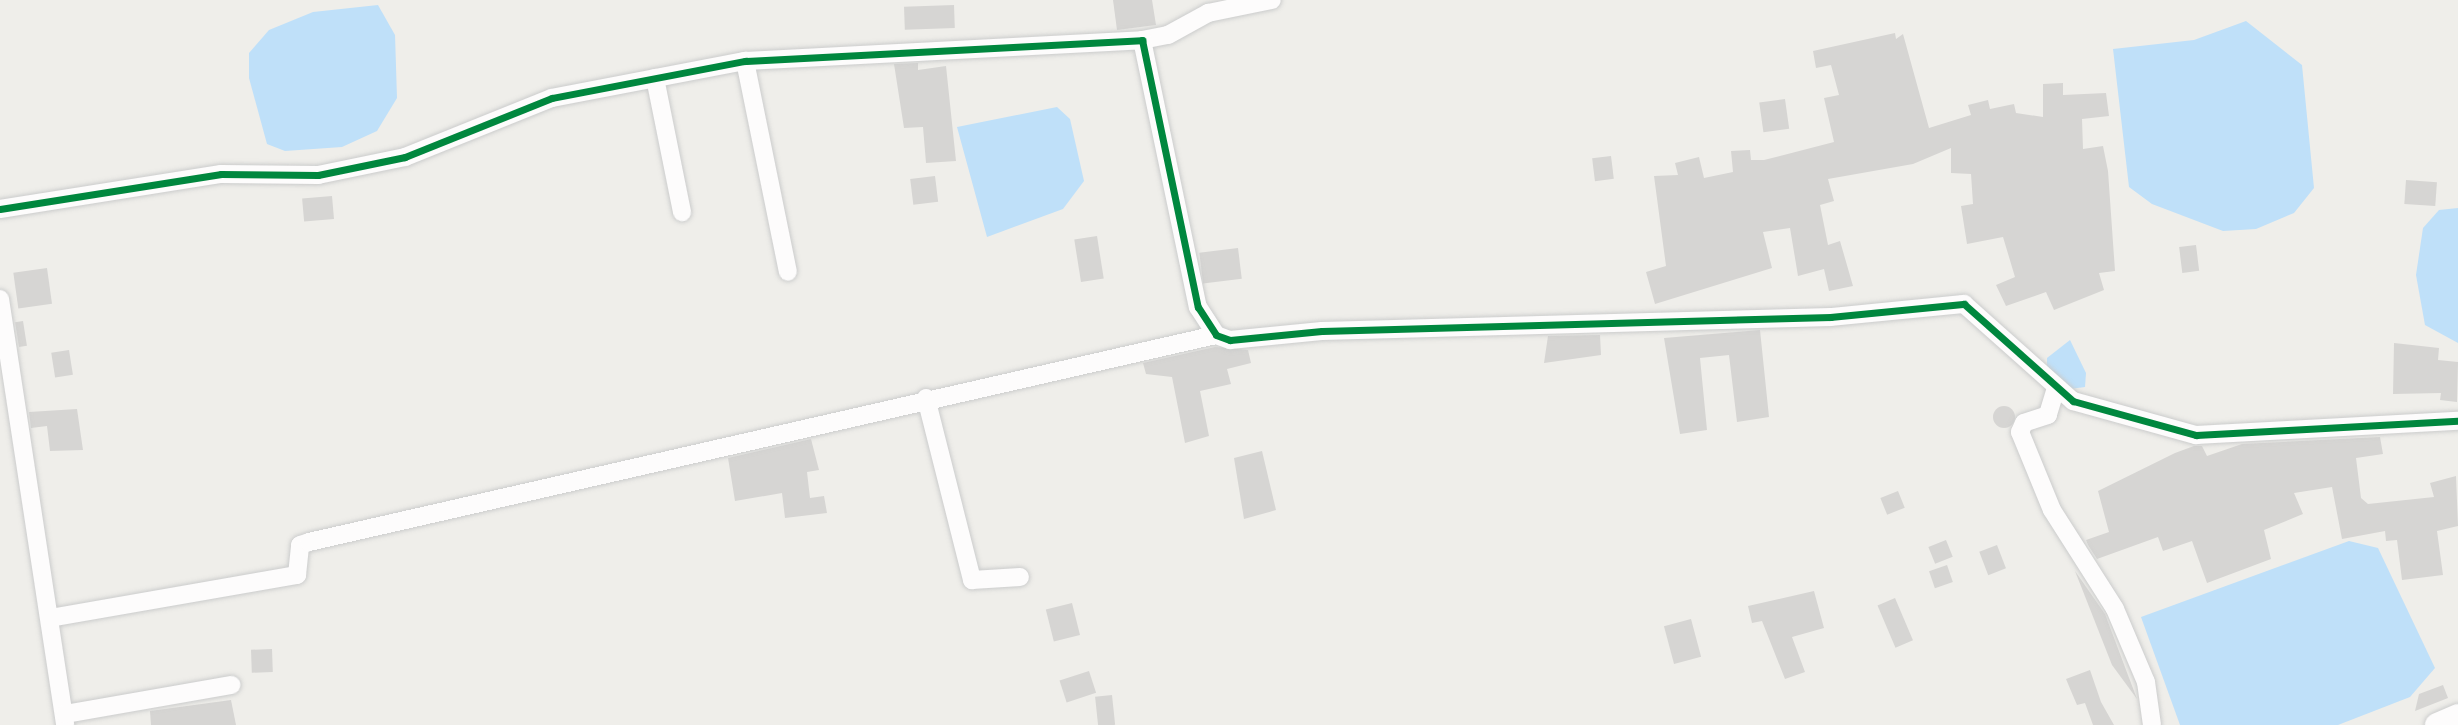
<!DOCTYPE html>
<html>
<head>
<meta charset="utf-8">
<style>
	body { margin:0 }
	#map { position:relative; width:2458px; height:725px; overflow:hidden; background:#efeeea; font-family:"Golos Text",sans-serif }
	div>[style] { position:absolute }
	.water>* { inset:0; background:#bfe0f9 }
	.building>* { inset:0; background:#d6d5d3; transform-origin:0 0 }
	.round { border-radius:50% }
	.roads { filter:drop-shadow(0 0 2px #cbcccc) drop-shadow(0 0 2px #cbcccc) }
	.street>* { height:18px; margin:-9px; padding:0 9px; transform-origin:9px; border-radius:9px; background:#fdfcfc }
	.secondary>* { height:24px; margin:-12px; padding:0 12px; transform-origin:12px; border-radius:12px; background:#fdfcfc }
	.cycleway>* { height:7px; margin:-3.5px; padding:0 3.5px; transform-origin:3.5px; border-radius:3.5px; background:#00873e }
	span { translate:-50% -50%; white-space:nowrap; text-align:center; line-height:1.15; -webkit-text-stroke:6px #fff; paint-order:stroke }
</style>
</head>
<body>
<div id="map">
	<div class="water">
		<i style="clip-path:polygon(378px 5px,395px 35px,397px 98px,377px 131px,342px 147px,285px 151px,267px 144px,249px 78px,249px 53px,269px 30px,313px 12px)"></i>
		<i style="clip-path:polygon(2246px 21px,2302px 65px,2314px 188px,2294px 213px,2256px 229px,2223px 231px,2152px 204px,2129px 187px,2113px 49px,2194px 40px)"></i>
		<i style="clip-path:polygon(1057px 107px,1070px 119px,1084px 181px,1063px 209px,987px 237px,957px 127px)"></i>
		<i style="clip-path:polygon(2458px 208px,2458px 343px,2425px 325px,2416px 275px,2423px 228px,2439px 210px)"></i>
		<i style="clip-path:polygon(2070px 340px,2086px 373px,2085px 387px,2070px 389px,2047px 370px,2047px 358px)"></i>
		<i style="clip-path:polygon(2349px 541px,2378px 548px,2435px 668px,2410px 697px,2338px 725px,2180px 725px,2141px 617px)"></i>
	</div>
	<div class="building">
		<i style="clip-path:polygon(1113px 0,1152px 0,1156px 25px,1117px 30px)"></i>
		<i style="left:954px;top:5px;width:23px;height:50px;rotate:88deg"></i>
		<i style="clip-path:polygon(1895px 33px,1896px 39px,1903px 34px,1929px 128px,1971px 115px,1968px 105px,1988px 100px,1990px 109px,2014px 104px,2016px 113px,2043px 117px,2043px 84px,2063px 83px,2063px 95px,2106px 93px,2109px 116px,2082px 119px,2083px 149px,2103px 146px,2108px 171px,2115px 271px,2099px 273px,2104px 290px,2054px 310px,2046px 292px,2006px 306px,1996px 285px,2015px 277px,2003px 237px,1967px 244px,1961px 206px,1973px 204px,1971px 174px,1951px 173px,1951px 148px,1913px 164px,1828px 179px,1834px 201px,1820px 205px,1828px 245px,1840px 241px,1853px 286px,1829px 291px,1824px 269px,1798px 276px,1790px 228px,1763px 232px,1772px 268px,1655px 304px,1646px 272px,1666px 266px,1654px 176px,1678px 175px,1675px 163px,1699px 157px,1704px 178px,1733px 172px,1731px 151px,1750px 150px,1751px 160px,1764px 160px,1834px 142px,1824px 98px,1839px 95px,1831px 65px,1816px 68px,1813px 51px)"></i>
		<i style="clip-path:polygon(918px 63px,918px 70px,946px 66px,956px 161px,926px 163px,923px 127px,904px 128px,894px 64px)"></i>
		<i style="left:1785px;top:99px;width:30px;height:26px;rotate:82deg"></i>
		<i style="left:1611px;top:156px;width:23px;height:19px;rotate:83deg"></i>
		<i style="left:935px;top:176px;width:26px;height:25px;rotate:83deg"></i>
		<i style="left:2406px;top:180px;width:31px;height:24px;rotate:4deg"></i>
		<i style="left:332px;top:196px;width:23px;height:30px;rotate:85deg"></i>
		<i style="left:1097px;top:236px;width:43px;height:23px;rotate:81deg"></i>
		<i style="left:2196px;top:245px;width:26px;height:17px;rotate:83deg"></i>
		<i style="left:1238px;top:248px;width:31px;height:39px;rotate:83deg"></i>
		<i style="left:47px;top:268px;width:36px;height:34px;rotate:82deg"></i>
		<i style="left:23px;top:321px;width:25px;height:8px;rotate:81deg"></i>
		<i style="clip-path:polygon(1760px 330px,1769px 417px,1737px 422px,1729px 355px,1700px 358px,1707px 430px,1680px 434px,1664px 338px)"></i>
		<i style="clip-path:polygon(1600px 335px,1601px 355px,1544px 363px,1548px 336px)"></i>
		<i style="clip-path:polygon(2394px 343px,2439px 348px,2438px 360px,2458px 362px,2457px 402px,2440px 400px,2441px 393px,2393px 394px)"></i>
		<i style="clip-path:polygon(1215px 347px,1248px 350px,1251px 363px,1227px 369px,1231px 384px,1200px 391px,1209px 436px,1185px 443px,1172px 377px,1146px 374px,1143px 363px)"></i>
		<i style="left:69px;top:350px;width:25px;height:18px;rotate:81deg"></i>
		<i class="round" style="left:1993px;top:406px;width:22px;height:22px"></i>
		<i style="clip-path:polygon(77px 409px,83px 450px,50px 451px,47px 426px,31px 428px,29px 412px)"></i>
		<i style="clip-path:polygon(2380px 437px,2383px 454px,2356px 458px,2361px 498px,2368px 504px,2434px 497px,2430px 483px,2456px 476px,2458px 526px,2437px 531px,2443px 575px,2402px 580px,2397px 540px,2386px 541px,2385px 531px,2342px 539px,2332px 487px,2294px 493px,2303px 514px,2264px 530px,2271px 559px,2207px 583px,2192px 541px,2163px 551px,2158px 537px,2097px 559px,2088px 545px,2086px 540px,2109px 532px,2098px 491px,2175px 453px,2194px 446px,2202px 446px,2207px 456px,2242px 444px)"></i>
		<i style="clip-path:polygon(811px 439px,819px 470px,807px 472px,810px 498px,824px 496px,827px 513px,785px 518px,782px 493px,735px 501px,728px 458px)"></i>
		<i style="clip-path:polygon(1262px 451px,1276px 510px,1244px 519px,1234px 458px)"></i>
		<i style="left:1898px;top:491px;width:18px;height:19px;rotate:68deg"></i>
		<i style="left:1946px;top:540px;width:18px;height:19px;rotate:68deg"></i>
		<i style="left:1997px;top:545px;width:25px;height:19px;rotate:69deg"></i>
		<i style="left:1947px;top:565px;width:18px;height:19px;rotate:71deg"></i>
		<i style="clip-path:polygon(2075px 571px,2105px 614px,2137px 699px,2112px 665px)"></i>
		<i style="clip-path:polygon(1814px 591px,1824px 628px,1792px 637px,1805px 672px,1785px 679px,1762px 621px,1752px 623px,1748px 606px)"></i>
		<i style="left:1895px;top:598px;width:46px;height:19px;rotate:67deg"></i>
		<i style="left:1072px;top:603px;width:33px;height:27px;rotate:76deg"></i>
		<i style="left:1691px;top:619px;width:39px;height:28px;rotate:75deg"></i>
		<i style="left:272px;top:649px;width:23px;height:21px;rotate:88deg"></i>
		<i style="clip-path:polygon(2090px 670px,2101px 702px,2114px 725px,2093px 725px,2085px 703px,2077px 705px,2071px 691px,2066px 679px)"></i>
		<i style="left:1089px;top:671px;width:23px;height:31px;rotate:72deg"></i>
		<i style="clip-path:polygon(2443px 685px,2448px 698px,2415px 711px,2419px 694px)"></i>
		<i style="left:1112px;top:695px;width:30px;height:17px;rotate:84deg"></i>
		<i style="clip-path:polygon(231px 700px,236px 725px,151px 725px,150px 711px)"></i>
	</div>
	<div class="roads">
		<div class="street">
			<i style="left:1142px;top:40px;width:26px;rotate:-11deg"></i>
			<i style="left:1168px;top:35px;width:46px;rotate:-28.8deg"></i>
			<i style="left:1208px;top:13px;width:65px;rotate:-11.5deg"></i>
			<i style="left:745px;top:61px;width:215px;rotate:78.5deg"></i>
			<i style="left:655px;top:78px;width:137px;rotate:78.6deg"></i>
			<i style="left:0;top:209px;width:224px;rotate:-9deg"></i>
			<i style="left:221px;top:174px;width:97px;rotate:0.6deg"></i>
			<i style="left:318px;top:175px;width:89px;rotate:-11.7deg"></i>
			<i style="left:405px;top:157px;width:158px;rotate:-21.9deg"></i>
			<i style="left:552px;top:98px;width:197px;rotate:-10.9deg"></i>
			<i style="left:745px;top:61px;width:398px;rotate:-3deg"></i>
			<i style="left:1142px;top:40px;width:273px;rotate:78.2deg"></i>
			<i style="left:1198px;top:307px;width:33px;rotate:57deg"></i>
			<i style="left:1216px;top:335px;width:15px;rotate:20deg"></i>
			<i style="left:1230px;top:340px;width:92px;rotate:-5.6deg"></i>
			<i style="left:1322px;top:331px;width:509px;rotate:-1.58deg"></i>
			<i style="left:1831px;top:317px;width:134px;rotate:-5.6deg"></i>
			<i style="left:1964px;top:304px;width:146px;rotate:41.7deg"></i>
			<i style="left:2073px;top:401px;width:128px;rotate:15.5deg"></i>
			<i style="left:2196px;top:435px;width:262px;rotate:-3.1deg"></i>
			<i style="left:0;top:299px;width:431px;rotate:81.3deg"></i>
			<i style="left:2056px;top:388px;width:28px;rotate:107deg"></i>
			<i style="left:2048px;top:415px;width:25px;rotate:162deg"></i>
			<i style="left:2024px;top:423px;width:10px;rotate:114deg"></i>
			<i style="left:2020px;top:432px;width:84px;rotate:67.7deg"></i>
			<i style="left:2052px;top:510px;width:117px;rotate:57.5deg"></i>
			<i style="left:2115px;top:609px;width:79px;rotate:67deg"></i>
			<i style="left:2146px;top:682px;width:43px;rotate:82.1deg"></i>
			<i style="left:926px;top:398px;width:188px;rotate:75.8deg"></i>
			<i style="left:972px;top:580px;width:48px;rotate:-3.6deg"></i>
			<i style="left:50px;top:618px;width:251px;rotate:-9.9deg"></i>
			<i style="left:297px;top:575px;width:30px;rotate:-84deg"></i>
			<i style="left:300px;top:545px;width:9px;rotate:-18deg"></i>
			<i style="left:309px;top:542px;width:930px;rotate:-12.86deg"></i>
			<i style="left:65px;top:714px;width:169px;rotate:-9.9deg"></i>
		</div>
		<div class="secondary">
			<i style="left:2437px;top:725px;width:23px;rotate:-23deg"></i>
		</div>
	</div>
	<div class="cycleway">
		<i style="left:0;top:209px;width:224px;rotate:-9deg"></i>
		<i style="left:221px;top:174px;width:97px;rotate:0.6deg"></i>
		<i style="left:318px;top:175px;width:89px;rotate:-11.7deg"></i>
		<i style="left:405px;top:157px;width:158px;rotate:-21.9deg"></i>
		<i style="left:552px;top:98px;width:197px;rotate:-10.9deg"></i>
		<i style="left:745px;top:61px;width:398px;rotate:-3deg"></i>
		<i style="left:1142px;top:40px;width:273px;rotate:78.2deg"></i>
		<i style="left:1198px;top:307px;width:33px;rotate:57deg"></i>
		<i style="left:1216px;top:335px;width:15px;rotate:20deg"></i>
		<i style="left:1230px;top:340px;width:92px;rotate:-5.6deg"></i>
		<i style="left:1322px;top:331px;width:509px;rotate:-1.58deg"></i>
		<i style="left:1831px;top:317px;width:134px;rotate:-5.6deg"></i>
		<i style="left:1964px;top:304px;width:146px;rotate:41.7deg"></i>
		<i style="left:2073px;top:401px;width:128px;rotate:15.5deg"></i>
		<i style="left:2196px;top:435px;width:262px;rotate:-3.1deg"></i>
	</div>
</div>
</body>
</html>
